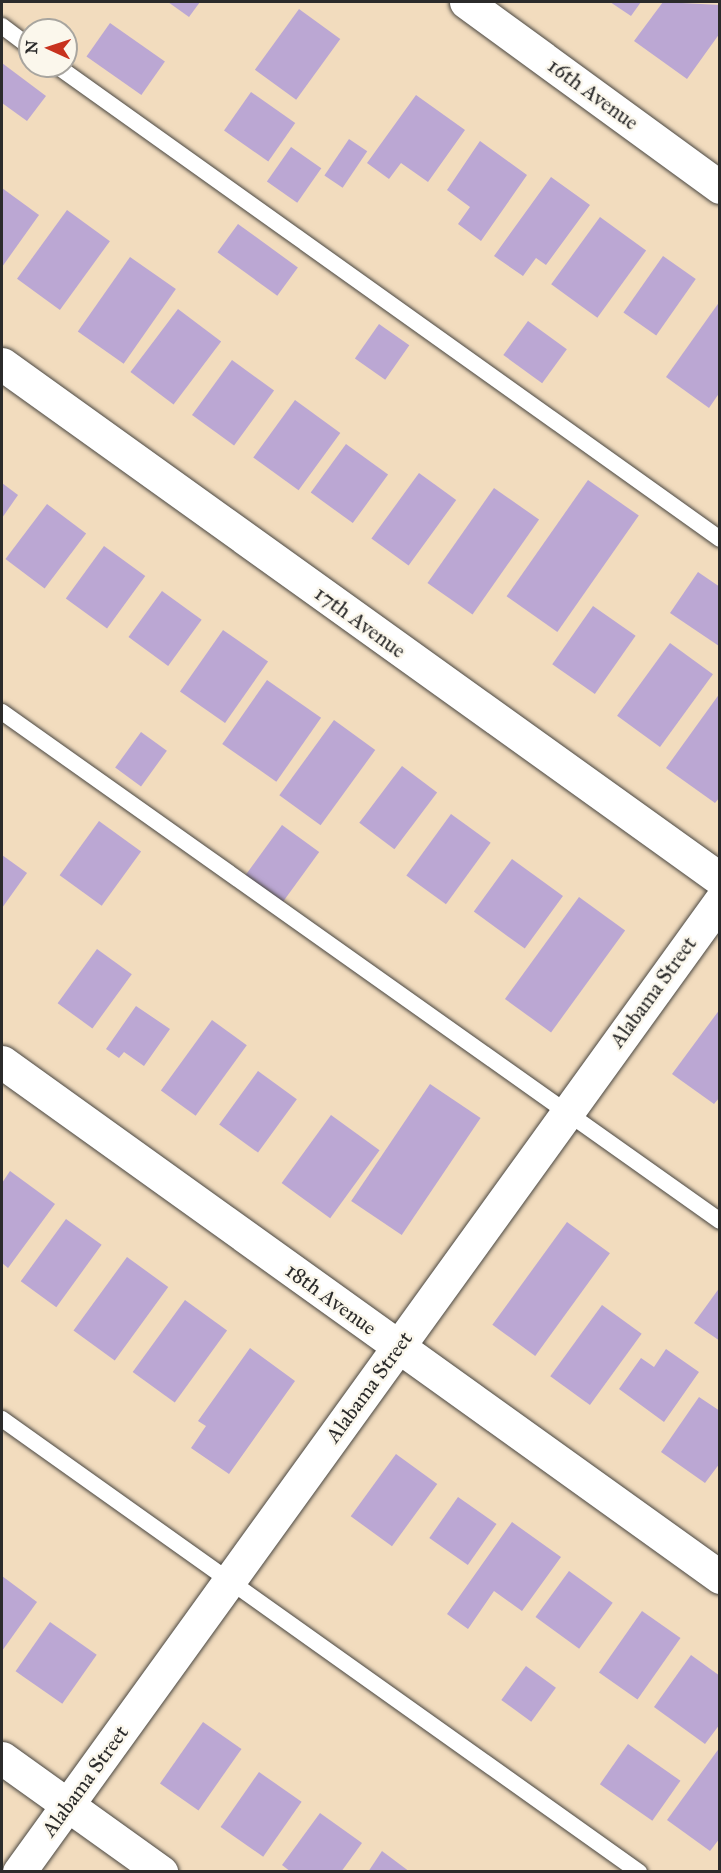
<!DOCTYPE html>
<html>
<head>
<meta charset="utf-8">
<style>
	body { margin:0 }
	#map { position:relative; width:721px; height:1873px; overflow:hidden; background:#f2dcbe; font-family:"IM FELL Great Primer",serif }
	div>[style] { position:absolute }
	.building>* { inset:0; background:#bba7d3; transform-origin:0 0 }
	.roads { filter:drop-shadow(0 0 2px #494641) drop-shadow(0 0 2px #494641) }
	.service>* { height:16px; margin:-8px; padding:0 8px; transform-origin:8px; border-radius:8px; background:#fff }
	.minor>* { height:33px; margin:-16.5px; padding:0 16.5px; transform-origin:16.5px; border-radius:16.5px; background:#fff }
	.tertiary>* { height:33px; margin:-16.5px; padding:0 16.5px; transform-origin:16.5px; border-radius:16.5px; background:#fff }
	span { translate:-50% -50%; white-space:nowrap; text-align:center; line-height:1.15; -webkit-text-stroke:5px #fbf7ec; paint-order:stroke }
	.street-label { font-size:21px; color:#2b2b2b }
	.frame { position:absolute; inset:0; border:3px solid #2b2b2b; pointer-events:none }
	.north { position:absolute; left:18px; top:18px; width:60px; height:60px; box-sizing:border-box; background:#fbf7ec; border:2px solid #a8a59f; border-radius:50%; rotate:273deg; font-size:16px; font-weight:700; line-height:24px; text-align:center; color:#2b2b2b }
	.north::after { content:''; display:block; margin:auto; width:21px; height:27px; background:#c8321e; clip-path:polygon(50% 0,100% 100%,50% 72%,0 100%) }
</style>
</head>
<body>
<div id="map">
	<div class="building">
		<i style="clip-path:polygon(168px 2px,200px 2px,189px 17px)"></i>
		<i style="clip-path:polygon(610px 2px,641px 2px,631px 16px)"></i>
		<i style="clip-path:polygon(663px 2px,720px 5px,720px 33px,687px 79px,634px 41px)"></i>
		<i style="left:299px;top:9px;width:51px;height:75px;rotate:36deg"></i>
		<i style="left:110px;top:23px;width:67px;height:41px;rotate:35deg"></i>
		<i style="clip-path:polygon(2px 63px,46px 96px,27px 121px,2px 103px)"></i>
		<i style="left:251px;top:92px;width:54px;height:47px;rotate:35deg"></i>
		<i style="clip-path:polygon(416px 95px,465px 130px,428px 182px,401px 163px,389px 179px,367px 163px)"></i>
		<i style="left:349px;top:139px;width:22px;height:44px;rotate:34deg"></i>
		<i style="clip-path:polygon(480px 141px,527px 175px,481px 241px,458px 224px,470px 207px,447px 190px)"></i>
		<i style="left:291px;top:147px;width:37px;height:42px;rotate:35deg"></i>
		<i style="clip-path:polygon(551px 177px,590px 205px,546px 265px,536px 258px,523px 276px,494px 256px)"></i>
		<i style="clip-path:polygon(2px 188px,39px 215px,2px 267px)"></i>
		<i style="left:67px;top:210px;width:53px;height:85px;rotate:36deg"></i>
		<i style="left:600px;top:217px;width:57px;height:83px;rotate:36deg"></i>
		<i style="left:238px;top:224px;width:74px;height:35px;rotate:36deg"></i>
		<i style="left:663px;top:256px;width:40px;height:69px;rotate:35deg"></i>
		<i style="left:130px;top:257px;width:56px;height:91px;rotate:35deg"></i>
		<i style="clip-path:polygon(720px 301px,720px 392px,709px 408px,666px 377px)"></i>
		<i style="left:178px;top:309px;width:54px;height:79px;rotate:37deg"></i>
		<i style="left:528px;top:321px;width:48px;height:42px;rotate:36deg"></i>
		<i style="left:379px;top:324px;width:37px;height:42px;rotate:35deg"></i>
		<i style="left:232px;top:360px;width:52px;height:68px;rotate:36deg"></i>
		<i style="left:295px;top:400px;width:56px;height:71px;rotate:36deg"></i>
		<i style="left:346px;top:444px;width:52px;height:60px;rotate:36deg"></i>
		<i style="left:419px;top:473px;width:46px;height:81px;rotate:36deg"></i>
		<i style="left:588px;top:480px;width:62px;height:142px;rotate:35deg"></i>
		<i style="clip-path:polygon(2px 483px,18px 495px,2px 518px)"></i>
		<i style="left:494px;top:488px;width:55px;height:116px;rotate:35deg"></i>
		<i style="left:47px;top:504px;width:49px;height:69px;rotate:37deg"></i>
		<i style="left:104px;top:546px;width:51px;height:65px;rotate:36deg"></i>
		<i style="clip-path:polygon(698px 572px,720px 587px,719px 646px,670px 613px)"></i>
		<i style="left:162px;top:591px;width:49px;height:57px;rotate:36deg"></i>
		<i style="left:593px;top:606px;width:52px;height:71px;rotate:35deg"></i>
		<i style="left:223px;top:630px;width:55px;height:75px;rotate:35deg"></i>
		<i style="left:670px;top:643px;width:53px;height:90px;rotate:36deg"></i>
		<i style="left:267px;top:680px;width:66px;height:78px;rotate:35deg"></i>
		<i style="clip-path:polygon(720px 693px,720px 797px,715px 803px,666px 768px)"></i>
		<i style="left:334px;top:720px;width:51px;height:93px;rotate:36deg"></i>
		<i style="left:141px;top:732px;width:32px;height:44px;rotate:36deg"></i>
		<i style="left:402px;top:766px;width:44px;height:71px;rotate:37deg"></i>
		<i style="left:451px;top:814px;width:49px;height:76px;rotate:36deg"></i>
		<i style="left:99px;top:821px;width:52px;height:67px;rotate:36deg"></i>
		<i style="left:282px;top:825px;width:46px;height:65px;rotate:36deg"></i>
		<i style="clip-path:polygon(2px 855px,27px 873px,2px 908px)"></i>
		<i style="left:512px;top:859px;width:63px;height:65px;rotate:36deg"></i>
		<i style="left:579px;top:897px;width:57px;height:126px;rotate:36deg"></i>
		<i style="left:97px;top:949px;width:43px;height:67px;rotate:36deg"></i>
		<i style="clip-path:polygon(136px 1006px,170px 1029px,144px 1066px,124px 1052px,119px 1058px,106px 1049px)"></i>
		<i style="clip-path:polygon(720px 1009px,720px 1097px,714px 1104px,672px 1074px)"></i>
		<i style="left:212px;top:1020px;width:43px;height:87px;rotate:36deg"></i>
		<i style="left:258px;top:1071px;width:48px;height:66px;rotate:36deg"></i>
		<i style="left:430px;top:1084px;width:61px;height:141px;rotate:34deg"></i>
		<i style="left:331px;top:1115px;width:60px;height:84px;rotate:36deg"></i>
		<i style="clip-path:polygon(10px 1171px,55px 1204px,8px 1268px,2px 1263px,2px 1183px)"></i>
		<i style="left:66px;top:1219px;width:44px;height:77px;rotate:36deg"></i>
		<i style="left:567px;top:1222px;width:53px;height:127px;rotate:36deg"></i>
		<i style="left:127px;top:1257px;width:51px;height:91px;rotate:36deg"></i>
		<i style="clip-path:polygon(720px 1287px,720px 1341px,694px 1323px)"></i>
		<i style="left:185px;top:1300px;width:52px;height:89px;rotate:36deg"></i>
		<i style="left:602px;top:1305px;width:49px;height:88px;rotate:36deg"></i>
		<i style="clip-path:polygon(250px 1348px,295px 1381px,229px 1474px,191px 1448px,206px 1426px,198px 1421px)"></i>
		<i style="clip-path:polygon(666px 1349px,699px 1372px,664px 1422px,619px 1389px,641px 1358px,654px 1367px)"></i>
		<i style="clip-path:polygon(699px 1397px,720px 1411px,720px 1463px,705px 1483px,661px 1452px)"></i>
		<i style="left:396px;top:1454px;width:51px;height:77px;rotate:36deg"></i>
		<i style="left:458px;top:1497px;width:47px;height:50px;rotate:35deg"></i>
		<i style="clip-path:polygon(512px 1522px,561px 1557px,522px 1611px,494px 1591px,468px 1629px,447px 1614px)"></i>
		<i style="left:569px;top:1571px;width:54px;height:57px;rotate:36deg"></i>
		<i style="clip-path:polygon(2px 1576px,37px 1602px,2px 1651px)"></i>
		<i style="left:642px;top:1611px;width:47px;height:75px;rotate:35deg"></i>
		<i style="left:50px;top:1622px;width:57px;height:60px;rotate:35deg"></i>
		<i style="clip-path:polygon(691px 1655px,720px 1676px,720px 1724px,705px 1744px,654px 1707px)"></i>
		<i style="left:526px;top:1666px;width:37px;height:42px;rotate:36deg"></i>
		<i style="left:203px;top:1722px;width:47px;height:75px;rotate:35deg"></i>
		<i style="left:628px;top:1744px;width:64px;height:49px;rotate:35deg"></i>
		<i style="clip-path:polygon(720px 1747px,720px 1838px,710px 1851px,667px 1820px)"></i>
		<i style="left:259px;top:1772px;width:52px;height:67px;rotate:35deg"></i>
		<i style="clip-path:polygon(320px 1813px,362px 1843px,341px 1872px,291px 1872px,282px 1865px)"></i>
		<i style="clip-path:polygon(382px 1851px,410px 1872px,368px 1872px)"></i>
	</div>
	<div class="roads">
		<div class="service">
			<i style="left:2px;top:26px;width:35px;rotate:37deg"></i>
			<i style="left:57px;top:66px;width:814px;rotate:35.5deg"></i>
			<i style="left:2px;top:712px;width:880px;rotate:35.33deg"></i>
			<i style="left:2px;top:1419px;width:782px;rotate:35.42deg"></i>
		</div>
		<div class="minor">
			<i style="left:466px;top:2px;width:314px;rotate:36.1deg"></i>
			<i style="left:2px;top:364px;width:884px;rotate:35.65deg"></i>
			<i style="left:2px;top:1062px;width:884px;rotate:35.65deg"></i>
			<i style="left:2px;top:1758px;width:196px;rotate:35.6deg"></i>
		</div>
		<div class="tertiary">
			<i style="left:19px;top:1872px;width:1198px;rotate:-54.17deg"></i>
		</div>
	</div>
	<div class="street-label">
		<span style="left:593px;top:94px;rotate:36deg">16th Avenue</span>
		<span style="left:360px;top:622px;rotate:36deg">17th Avenue</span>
		<span style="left:653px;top:992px;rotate:-54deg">Alabama Street</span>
		<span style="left:331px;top:1299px;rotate:36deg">18th Avenue</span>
		<span style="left:369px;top:1387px;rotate:-54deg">Alabama Street</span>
		<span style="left:85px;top:1781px;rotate:-54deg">Alabama Street</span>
	</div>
	<div class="frame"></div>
	<div class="north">N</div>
</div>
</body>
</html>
